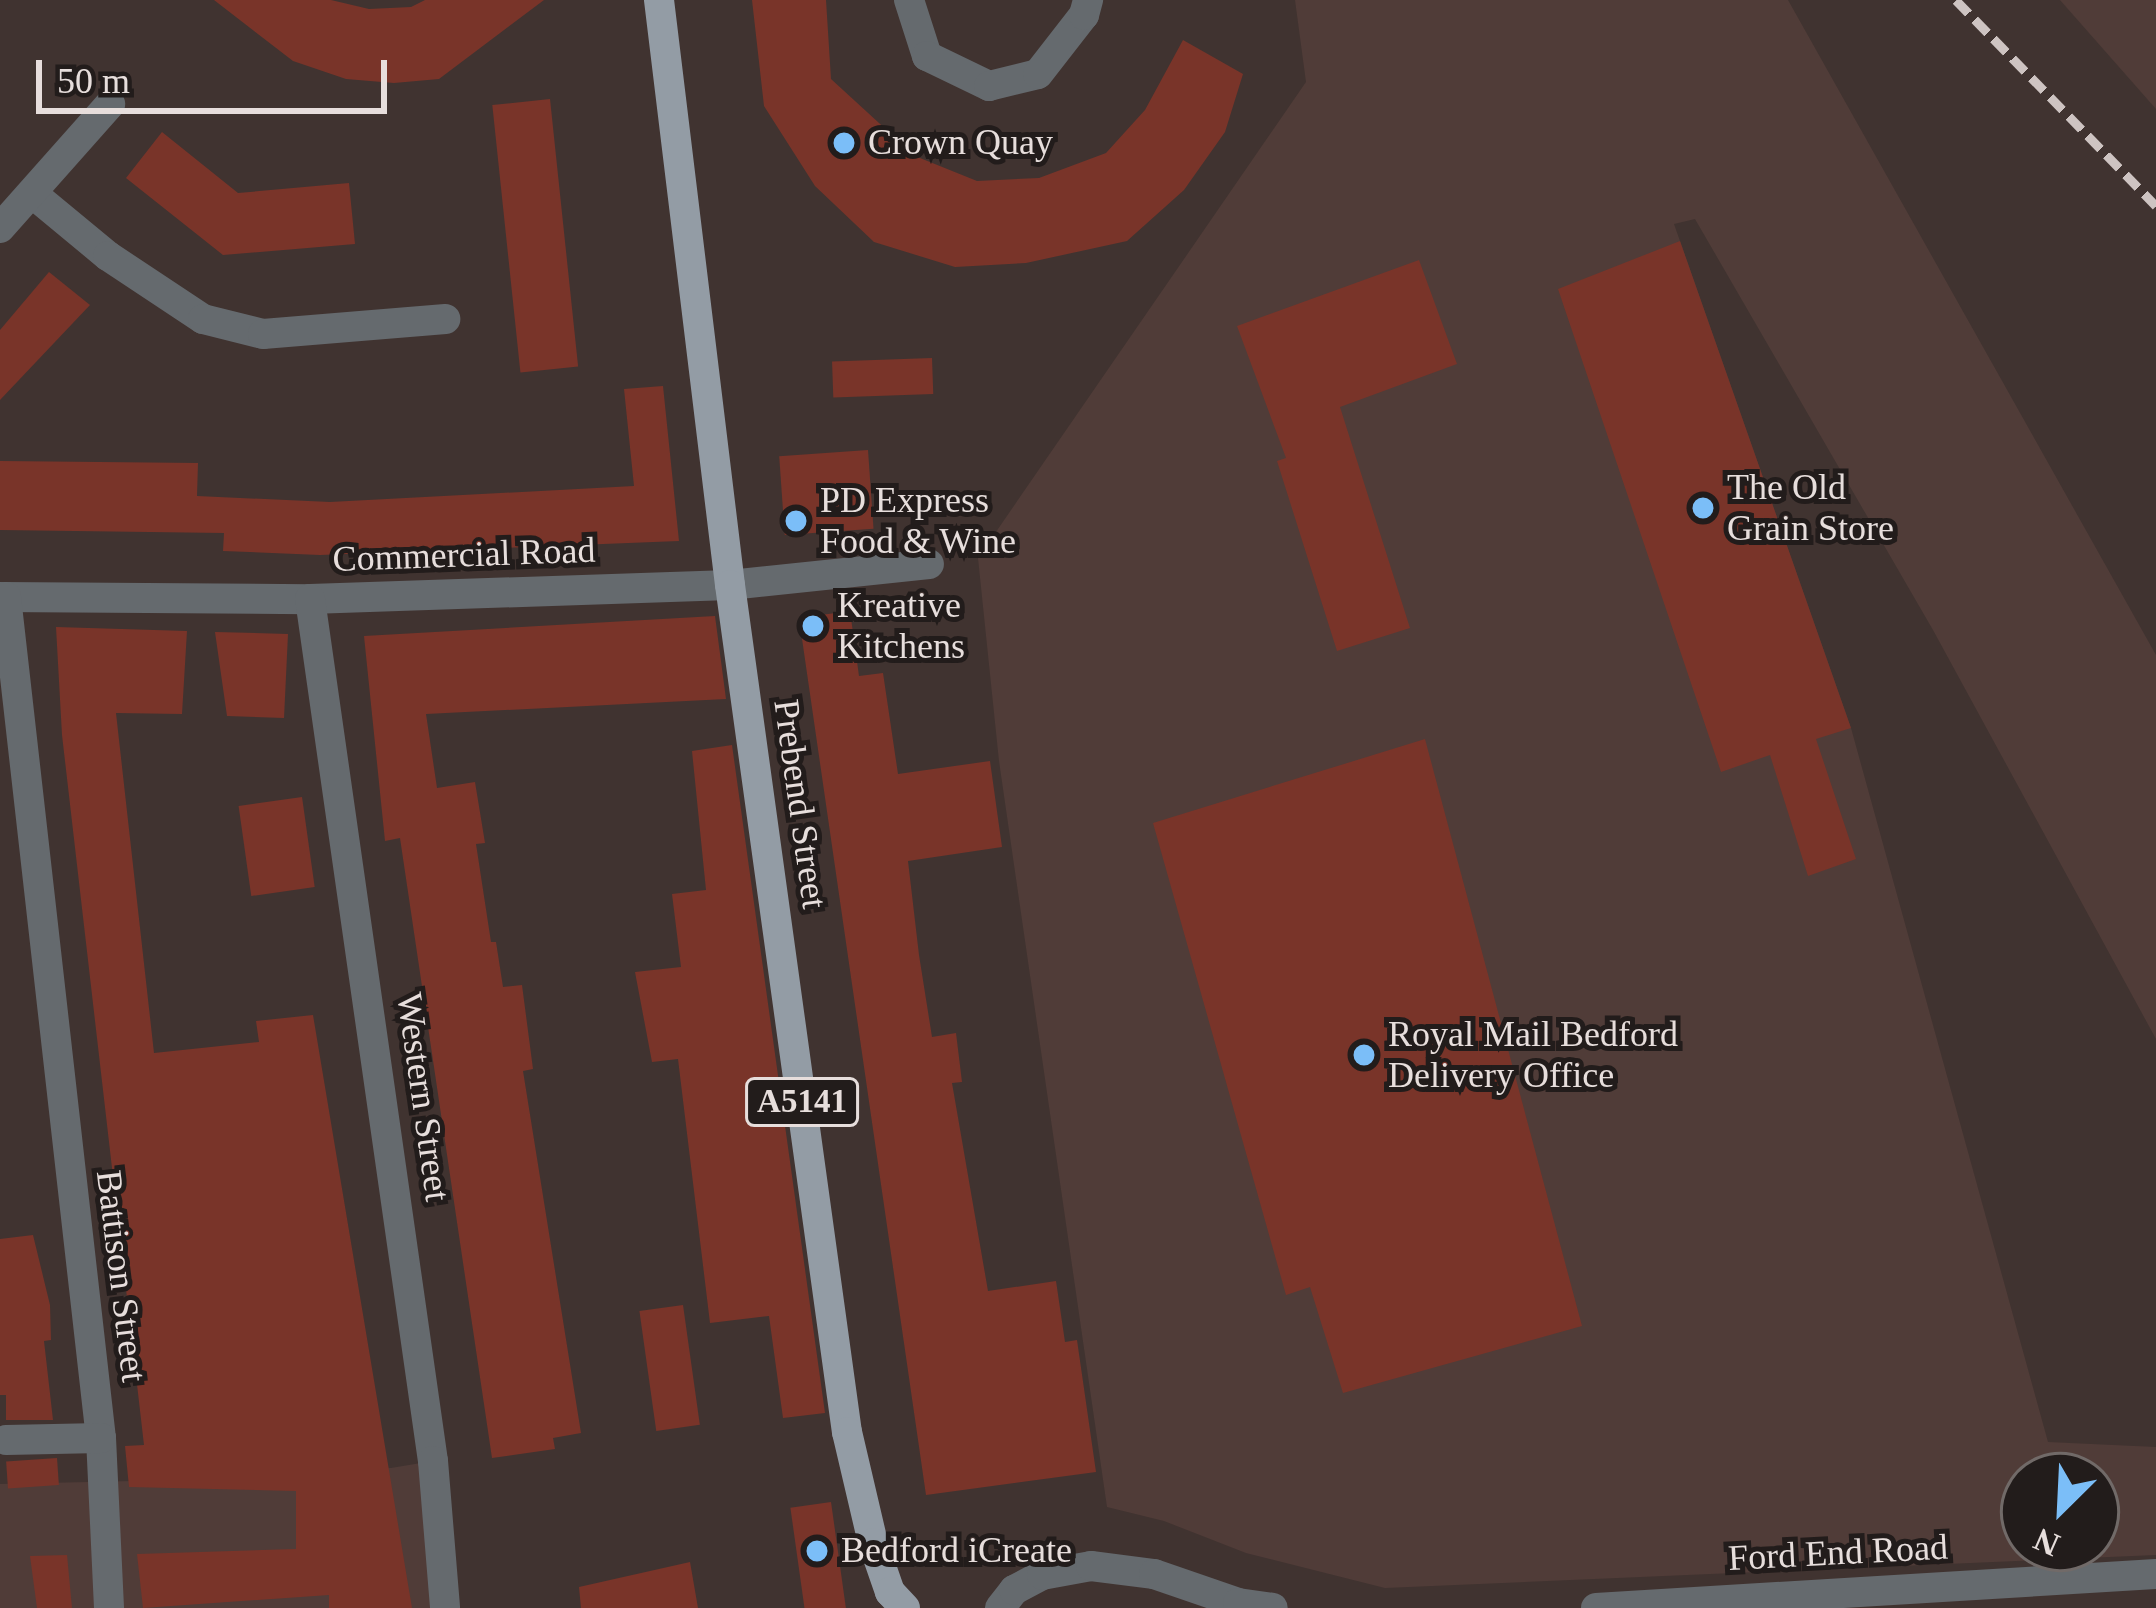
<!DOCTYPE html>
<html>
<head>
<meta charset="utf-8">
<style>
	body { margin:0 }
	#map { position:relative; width:2156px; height:1608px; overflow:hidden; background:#403330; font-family:"Times New Roman",serif }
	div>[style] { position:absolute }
	.built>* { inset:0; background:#503c38 }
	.building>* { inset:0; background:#793429; transform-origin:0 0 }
	.minor>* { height:30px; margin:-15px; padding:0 15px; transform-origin:15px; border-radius:15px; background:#656a6e }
	.tertiary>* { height:30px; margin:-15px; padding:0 15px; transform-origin:15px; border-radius:15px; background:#656a6e }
	.primary>* { height:30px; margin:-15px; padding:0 15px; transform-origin:15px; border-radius:15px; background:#939ca5 }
	.rail>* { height:9px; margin-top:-4.5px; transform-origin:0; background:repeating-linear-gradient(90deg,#cec4c2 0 18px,transparent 0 27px) }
	.dots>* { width:33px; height:33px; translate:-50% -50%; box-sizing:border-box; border:6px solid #221c1b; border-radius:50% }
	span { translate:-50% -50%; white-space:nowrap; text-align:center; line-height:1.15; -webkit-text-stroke:10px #221c1b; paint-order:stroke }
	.shield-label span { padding:3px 9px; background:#221c1b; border:3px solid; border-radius:9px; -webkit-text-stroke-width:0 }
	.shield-label { font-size:33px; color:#e7dedc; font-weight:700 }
	.poi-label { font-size:36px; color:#e7dedc }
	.left { translate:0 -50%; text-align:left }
	.street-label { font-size:36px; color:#e7dedc }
	.north { position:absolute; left:2000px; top:1452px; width:120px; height:120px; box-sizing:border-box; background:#221c1b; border:3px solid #716a68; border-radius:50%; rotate:204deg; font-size:33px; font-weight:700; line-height:48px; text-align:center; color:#e7dedc }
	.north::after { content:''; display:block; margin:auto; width:42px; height:54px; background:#7bbef8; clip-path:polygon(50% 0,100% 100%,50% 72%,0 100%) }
	.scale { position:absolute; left:36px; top:60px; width:351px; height:54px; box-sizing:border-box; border:6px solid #e7dedc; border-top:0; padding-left:15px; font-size:36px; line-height:42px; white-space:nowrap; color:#e7dedc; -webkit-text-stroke:9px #221c1b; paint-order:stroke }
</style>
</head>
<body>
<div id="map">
	<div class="built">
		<i style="clip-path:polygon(evenodd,1295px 0,1788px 0,2156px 655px,2156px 1039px,1933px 630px,1695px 219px,1674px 224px,1851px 728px,2048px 1442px,2156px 1447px,2156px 1555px,1385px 1588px,1246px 1553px,1164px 1521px,1107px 1507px,999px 761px,978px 558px,1306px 82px,1295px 0,2024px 1476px,2096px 1476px,2096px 1548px,2024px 1548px,2024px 1476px)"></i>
		<i style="clip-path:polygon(2060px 0,2156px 0,2156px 109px)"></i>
		<i style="clip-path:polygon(433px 1461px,445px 1608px,0 1608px,0 1484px,177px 1480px,391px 1468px)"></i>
	</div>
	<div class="building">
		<i style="clip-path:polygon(214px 0,331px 0,369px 9px,411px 7px,425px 0,544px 0,439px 79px,394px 83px,346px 79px,293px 61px)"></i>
		<i style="clip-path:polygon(752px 0,826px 0,831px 79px,915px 156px,977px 181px,1039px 178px,1106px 153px,1145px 110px,1183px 40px,1243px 74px,1225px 132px,1184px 190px,1127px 241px,1026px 263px,955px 267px,874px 242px,815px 186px,764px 106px)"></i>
		<i style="left:550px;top:99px;width:269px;height:58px;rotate:84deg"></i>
		<i style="clip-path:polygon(162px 132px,238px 193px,349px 183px,355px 244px,223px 255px,126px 178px)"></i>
		<i style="clip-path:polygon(1680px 241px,1851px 728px,1816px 739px,1856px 859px,1808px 876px,1770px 755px,1721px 772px,1558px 289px)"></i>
		<i style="clip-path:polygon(1419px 260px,1457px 364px,1340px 407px,1410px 628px,1337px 651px,1277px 461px,1286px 458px,1237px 326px)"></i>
		<i style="clip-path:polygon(49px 272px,90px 305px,0 400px,0 330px)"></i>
		<i style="left:932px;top:358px;width:36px;height:100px;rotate:88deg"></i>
		<i style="clip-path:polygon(663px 386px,679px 541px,320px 555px,223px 551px,224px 533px,0 530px,0 461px,198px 463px,197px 496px,330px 502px,634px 486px,624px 389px)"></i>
		<i style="left:868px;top:450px;width:79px;height:89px;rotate:86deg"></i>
		<i style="clip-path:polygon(850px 611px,859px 676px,883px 673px,898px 774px,990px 761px,1002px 847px,908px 861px,919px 955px,932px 1037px,956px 1033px,962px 1082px,952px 1083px,988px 1291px,1056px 1281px,1065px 1342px,1077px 1340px,1096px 1472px,926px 1495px,799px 618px)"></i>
		<i style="clip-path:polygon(715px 616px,726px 699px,426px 714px,437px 788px,475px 782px,485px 843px,476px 844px,491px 942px,496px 942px,503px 987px,522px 985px,533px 1069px,523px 1071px,581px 1433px,553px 1438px,555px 1449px,492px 1458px,400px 838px,385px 841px,364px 636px)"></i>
		<i style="clip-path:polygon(56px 627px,187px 631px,182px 714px,116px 713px,154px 1053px,259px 1042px,256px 1021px,313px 1015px,412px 1608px,329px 1608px,329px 1595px,143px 1608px,137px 1554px,296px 1549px,296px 1491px,129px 1487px,125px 1446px,144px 1445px,62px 735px)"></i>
		<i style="clip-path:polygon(215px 632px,288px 634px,284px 718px,227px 716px)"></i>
		<i style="clip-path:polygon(1425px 739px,1582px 1326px,1343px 1393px,1310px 1287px,1286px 1295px,1153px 823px)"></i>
		<i style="clip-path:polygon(732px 745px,825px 1413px,783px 1418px,769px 1316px,710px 1323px,678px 1059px,652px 1062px,635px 972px,681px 967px,672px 894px,706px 890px,692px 751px)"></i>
		<i style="left:302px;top:797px;width:91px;height:64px;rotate:82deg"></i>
		<i style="clip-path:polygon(33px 1235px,50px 1305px,51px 1340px,44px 1341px,53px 1420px,6px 1420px,6px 1395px,0 1395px,0 1239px)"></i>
		<i style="left:683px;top:1305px;width:121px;height:44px;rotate:82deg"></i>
		<i style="left:57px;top:1458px;width:27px;height:51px;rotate:86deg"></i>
		<i style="left:831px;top:1502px;width:107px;height:41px;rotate:82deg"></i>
		<i style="clip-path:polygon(67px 1555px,72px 1608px,37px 1608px,30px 1556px)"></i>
		<i style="clip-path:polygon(690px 1562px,698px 1608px,581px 1608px,579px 1587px)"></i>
	</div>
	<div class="minor">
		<i style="left:909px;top:0;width:59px;rotate:72.2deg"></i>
		<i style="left:927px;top:56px;width:69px;rotate:25.8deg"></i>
		<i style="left:989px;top:86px;width:50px;rotate:-13.8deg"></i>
		<i style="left:1038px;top:74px;width:75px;rotate:-52.1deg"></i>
		<i style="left:1084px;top:15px;width:16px;rotate:-75deg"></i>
		<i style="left:33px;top:194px;width:97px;rotate:39.6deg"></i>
		<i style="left:108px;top:256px;width:114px;rotate:33.6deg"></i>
		<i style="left:203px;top:319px;width:62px;rotate:14deg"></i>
		<i style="left:263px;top:334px;width:183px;rotate:-4.7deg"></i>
		<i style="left:0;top:228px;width:166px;rotate:-48.4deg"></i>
		<i style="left:0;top:597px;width:310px;rotate:0.4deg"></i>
		<i style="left:310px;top:599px;width:420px;rotate:-1.9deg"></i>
		<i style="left:730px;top:585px;width:200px;rotate:-6deg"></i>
		<i style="left:6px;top:597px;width:846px;rotate:83.56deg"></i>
		<i style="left:101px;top:1438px;width:170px;rotate:87.3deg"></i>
		<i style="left:310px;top:599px;width:871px;rotate:81.88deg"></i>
		<i style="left:433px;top:1461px;width:147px;rotate:85.3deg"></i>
		<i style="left:6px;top:1440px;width:95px;rotate:-1.2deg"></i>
	</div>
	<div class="tertiary">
		<i style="left:1000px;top:1608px;width:23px;rotate:-52deg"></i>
		<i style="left:1014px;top:1590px;width:32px;rotate:-28deg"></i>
		<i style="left:1042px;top:1575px;width:50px;rotate:-10.4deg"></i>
		<i style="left:1091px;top:1566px;width:64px;rotate:7.2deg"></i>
		<i style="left:1154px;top:1574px;width:89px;rotate:19deg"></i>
		<i style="left:1238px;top:1603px;width:35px;rotate:8deg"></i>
		<i style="left:1596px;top:1608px;width:561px;rotate:-3.47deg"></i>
	</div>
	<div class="primary">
		<i style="left:659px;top:0;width:589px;rotate:83.08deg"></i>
		<i style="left:730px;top:585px;width:855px;rotate:82.14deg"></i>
		<i style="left:847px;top:1432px;width:114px;rotate:76.8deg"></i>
		<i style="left:873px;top:1543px;width:52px;rotate:70.9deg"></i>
		<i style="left:890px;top:1592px;width:22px;rotate:47deg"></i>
	</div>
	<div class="rail">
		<i style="left:1956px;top:0;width:287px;rotate:45.8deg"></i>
	</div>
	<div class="dots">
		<i style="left:844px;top:143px;background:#7bbef8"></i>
		<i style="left:1703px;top:508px;background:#7bbef8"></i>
		<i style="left:796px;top:521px;background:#7bbef8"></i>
		<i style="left:813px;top:626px;background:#7bbef8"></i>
		<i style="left:1364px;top:1055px;background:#7bbef8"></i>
		<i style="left:817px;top:1551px;background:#7bbef8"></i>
	</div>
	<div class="shield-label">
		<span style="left:802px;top:1102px">A5141</span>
	</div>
	<div class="poi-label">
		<span class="left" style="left:868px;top:143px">Crown Quay</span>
		<span class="left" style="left:1727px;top:508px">The Old<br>Grain Store</span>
		<span class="left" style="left:820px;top:521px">PD Express<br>Food &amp; Wine</span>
		<span class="left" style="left:837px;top:626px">Kreative<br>Kitchens</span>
		<span class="left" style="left:1388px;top:1055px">Royal Mail Bedford<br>Delivery Office</span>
		<span class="left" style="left:841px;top:1551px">Bedford iCreate</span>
	</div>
	<div class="street-label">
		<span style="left:464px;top:555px;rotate:-2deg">Commercial Road</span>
		<span style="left:800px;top:804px;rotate:82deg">Prebend Street</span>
		<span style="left:423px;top:1097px;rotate:82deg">Western Street</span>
		<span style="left:121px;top:1276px;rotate:83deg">Battison Street</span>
		<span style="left:1838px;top:1553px;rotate:-3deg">Ford End Road</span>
	</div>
	<div class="north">N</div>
	<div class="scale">50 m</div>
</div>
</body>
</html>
